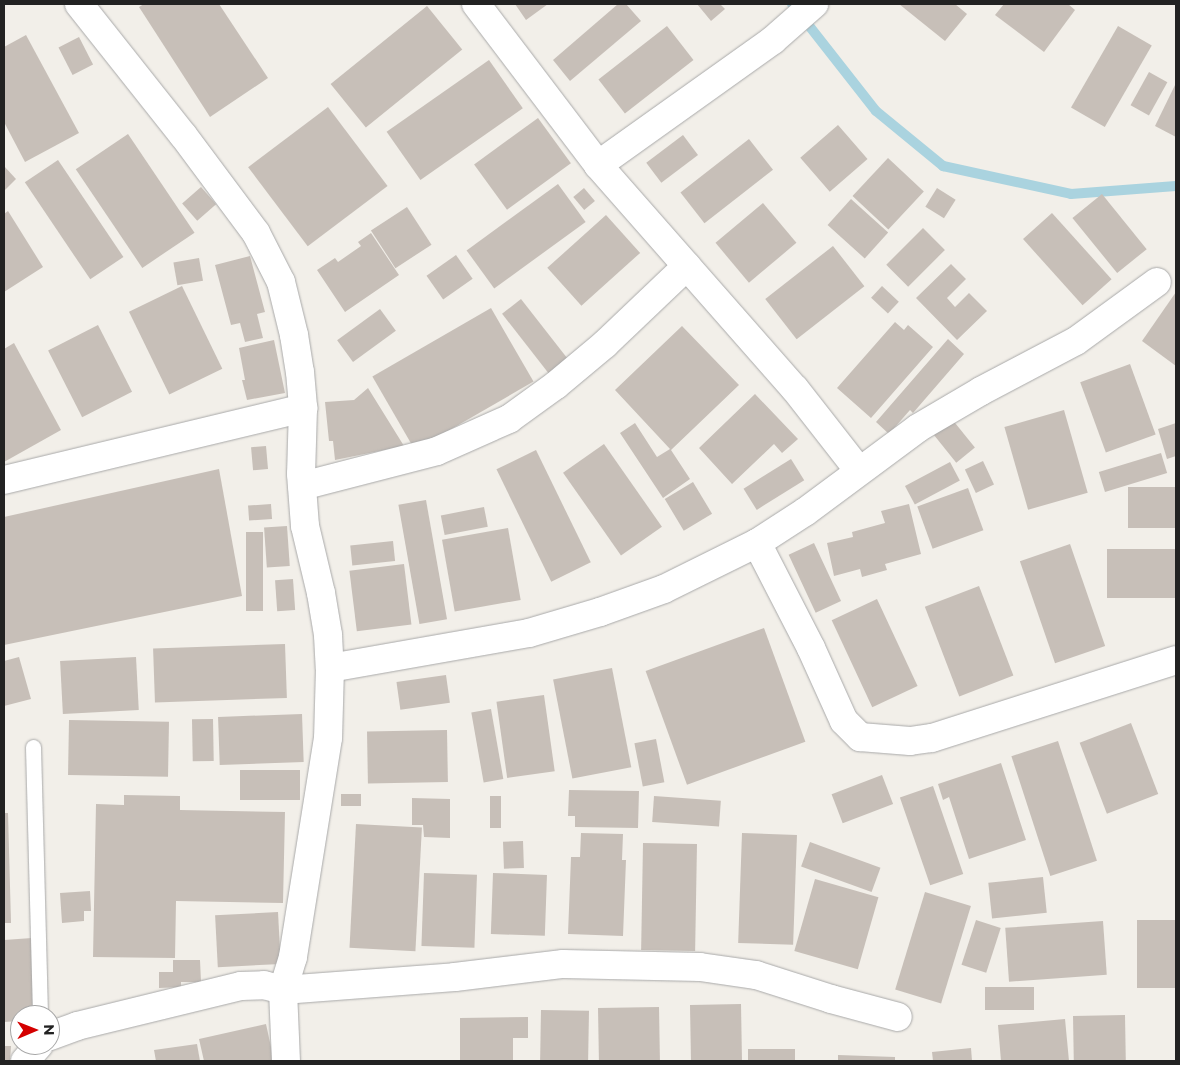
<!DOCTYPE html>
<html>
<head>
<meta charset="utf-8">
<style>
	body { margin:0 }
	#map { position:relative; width:1180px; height:1065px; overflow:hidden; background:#f2efe9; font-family:Montserrat,sans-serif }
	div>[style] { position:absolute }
	.stream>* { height:10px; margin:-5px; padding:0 5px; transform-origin:5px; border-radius:5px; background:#aad3df }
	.building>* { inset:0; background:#c7bfb8; transform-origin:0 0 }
	.roads { filter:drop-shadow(0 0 1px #a9a9a9) drop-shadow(0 0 1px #a9a9a9) }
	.service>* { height:15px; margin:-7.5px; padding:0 7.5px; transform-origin:7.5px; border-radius:7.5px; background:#fff }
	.minor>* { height:28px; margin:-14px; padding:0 14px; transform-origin:14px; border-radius:14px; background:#fff }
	span { translate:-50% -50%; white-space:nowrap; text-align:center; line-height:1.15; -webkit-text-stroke:4px #fff; paint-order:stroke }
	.frame { position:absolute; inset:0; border:5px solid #222; pointer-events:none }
	.north { position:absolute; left:10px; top:1005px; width:50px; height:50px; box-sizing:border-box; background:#fff; border:1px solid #a7a7a7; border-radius:50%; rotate:89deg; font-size:14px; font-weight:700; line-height:20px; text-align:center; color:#222 }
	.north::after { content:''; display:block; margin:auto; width:18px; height:22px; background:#d40000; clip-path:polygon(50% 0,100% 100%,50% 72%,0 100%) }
</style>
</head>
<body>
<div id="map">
	<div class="stream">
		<i style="left:792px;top:4px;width:136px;rotate:51.9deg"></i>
		<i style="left:876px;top:111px;width:87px;rotate:39.4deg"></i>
		<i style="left:943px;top:166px;width:131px;rotate:12.3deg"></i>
		<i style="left:1071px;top:194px;width:105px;rotate:-4.4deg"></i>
	</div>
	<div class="building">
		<i style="clip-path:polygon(144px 4px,219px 4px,268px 78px,210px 117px,139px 7px)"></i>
		<i style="clip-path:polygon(515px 4px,548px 4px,526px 20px)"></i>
		<i style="clip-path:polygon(618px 4px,626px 4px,641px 21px,570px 81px,553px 60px)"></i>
		<i style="clip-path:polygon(697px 4px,720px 4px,725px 9px,711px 21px)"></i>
		<i style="clip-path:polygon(899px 4px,955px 4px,967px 14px,945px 41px)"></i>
		<i style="clip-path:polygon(1004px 4px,1068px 4px,1075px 10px,1044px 52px,995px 15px)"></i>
		<i style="left:427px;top:6px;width:56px;height:124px;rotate:51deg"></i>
		<i style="left:667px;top:26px;width:43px;height:87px;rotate:52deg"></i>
		<i style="left:1118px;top:26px;width:39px;height:94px;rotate:30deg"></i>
		<i style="clip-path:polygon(26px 35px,79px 133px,25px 162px,4px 122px,4px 47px)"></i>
		<i style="left:79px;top:37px;width:31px;height:23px;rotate:63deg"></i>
		<i style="left:489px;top:60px;width:59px;height:125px;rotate:55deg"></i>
		<i style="left:1149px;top:72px;width:21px;height:38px;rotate:29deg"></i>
		<i style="clip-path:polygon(1176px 83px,1176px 137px,1155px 126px)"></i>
		<i style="left:328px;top:107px;width:99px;height:100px;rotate:53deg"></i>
		<i style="left:538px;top:118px;width:56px;height:79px;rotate:54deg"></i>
		<i style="left:838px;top:125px;width:45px;height:50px;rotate:49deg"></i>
		<i style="left:128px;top:134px;width:119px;height:63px;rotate:56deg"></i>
		<i style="left:683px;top:135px;width:25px;height:46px;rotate:53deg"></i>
		<i style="left:749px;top:139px;width:39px;height:87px;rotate:52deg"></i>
		<i style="left:888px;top:158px;width:49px;height:52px;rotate:43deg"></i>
		<i style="left:58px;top:160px;width:117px;height:40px;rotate:56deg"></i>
		<i style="clip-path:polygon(4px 166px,16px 179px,4px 191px)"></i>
		<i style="left:558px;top:184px;width:47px;height:113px;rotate:54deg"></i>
		<i style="left:201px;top:187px;width:23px;height:25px;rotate:49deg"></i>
		<i style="left:584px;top:188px;width:17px;height:14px;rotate:50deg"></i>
		<i style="left:937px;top:188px;width:22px;height:22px;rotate:32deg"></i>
		<i style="left:1102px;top:194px;width:71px;height:38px;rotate:51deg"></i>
		<i style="left:851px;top:199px;width:50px;height:35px;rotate:42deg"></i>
		<i style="left:763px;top:203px;width:52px;height:62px;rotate:50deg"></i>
		<i style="left:407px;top:207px;width:45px;height:43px;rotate:57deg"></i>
		<i style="clip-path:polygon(8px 211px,43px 267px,4px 292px,4px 214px)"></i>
		<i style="left:1052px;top:213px;width:89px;height:39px;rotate:48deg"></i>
		<i style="left:606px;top:215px;width:51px;height:79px;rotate:48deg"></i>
		<i style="left:923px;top:228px;width:31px;height:52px;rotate:45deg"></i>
		<i style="clip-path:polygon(371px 233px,399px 275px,345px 312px,317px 270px,335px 258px,338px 262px,361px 246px,358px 242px)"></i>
		<i style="left:833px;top:246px;width:51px;height:86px;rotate:52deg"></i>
		<i style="left:456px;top:255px;width:29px;height:36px;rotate:55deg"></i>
		<i style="clip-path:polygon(250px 256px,265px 312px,257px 314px,263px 338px,245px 342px,240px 323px,231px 325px,215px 265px)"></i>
		<i style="left:199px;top:258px;width:23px;height:26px;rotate:80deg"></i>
		<i style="clip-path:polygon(951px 264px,966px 279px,947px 298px,955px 307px,969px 293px,987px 311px,957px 340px,916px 298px)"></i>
		<i style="left:182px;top:286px;width:92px;height:59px;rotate:64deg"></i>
		<i style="left:882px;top:286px;width:23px;height:16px;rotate:43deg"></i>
		<i style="clip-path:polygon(1176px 292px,1176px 366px,1142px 341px)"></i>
		<i style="left:521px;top:299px;width:78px;height:24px;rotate:52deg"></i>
		<i style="left:491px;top:308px;width:85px;height:137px;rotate:60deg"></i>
		<i style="left:380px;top:309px;width:27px;height:53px;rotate:54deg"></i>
		<i style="clip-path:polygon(895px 322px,904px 330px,908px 325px,933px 347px,871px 418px,837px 388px)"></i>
		<i style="left:98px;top:325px;width:75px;height:56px;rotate:63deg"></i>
		<i style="clip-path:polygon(682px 326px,739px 385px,671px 450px,690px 479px,663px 498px,620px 433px,635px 423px,657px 457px,670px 449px,615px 390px)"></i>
		<i style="clip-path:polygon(948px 339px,964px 354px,913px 413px,910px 410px,889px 434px,876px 422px)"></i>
		<i style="clip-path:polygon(274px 340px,285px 393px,247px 400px,242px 380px,245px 380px,239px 348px)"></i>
		<i style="clip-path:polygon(14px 343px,61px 430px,4px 462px,4px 349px)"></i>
		<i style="left:1130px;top:364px;width:75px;height:53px;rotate:70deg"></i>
		<i style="clip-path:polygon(368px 388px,404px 446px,335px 460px,333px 441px,329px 441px,325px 402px,354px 400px)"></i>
		<i style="clip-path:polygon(755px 394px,798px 439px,782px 453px,774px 444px,732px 484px,699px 448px)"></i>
		<i style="left:1064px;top:410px;width:86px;height:62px;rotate:74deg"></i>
		<i style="left:951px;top:418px;width:38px;height:24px;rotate:51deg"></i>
		<i style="clip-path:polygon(1176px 423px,1176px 456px,1167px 459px,1158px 429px)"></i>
		<i style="left:604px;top:444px;width:101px;height:50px;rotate:55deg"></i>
		<i style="left:266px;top:446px;width:23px;height:15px;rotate:85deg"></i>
		<i style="left:536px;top:450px;width:125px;height:44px;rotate:64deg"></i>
		<i style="left:1161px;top:453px;width:21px;height:65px;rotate:73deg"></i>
		<i style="left:791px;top:459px;width:25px;height:56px;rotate:58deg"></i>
		<i style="left:983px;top:461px;width:26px;height:20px;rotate:65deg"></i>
		<i style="left:950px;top:462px;width:21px;height:51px;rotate:62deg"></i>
		<i style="clip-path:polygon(219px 469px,242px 596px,4px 645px,4px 517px)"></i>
		<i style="left:693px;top:482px;width:37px;height:33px;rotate:59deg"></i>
		<i style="left:1176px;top:487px;width:41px;height:48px;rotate:90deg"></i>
		<i style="left:968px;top:488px;width:45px;height:54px;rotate:70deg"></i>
		<i style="left:426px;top:500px;width:121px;height:28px;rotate:80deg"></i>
		<i style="left:271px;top:504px;width:15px;height:23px;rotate:86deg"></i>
		<i style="clip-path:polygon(909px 504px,921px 554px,885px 564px,887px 570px,862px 577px,860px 569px,834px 576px,827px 543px,853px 537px,852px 532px,885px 523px,881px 511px)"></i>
		<i style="left:484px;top:507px;width:20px;height:44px;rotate:79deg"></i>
		<i style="left:287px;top:526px;width:40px;height:23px;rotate:86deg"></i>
		<i style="left:508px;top:528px;width:73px;height:67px;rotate:80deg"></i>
		<i style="left:246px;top:532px;width:17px;height:79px"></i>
		<i style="left:393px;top:541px;width:20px;height:43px;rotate:84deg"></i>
		<i style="left:814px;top:543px;width:64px;height:28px;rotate:65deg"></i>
		<i style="left:1070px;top:544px;width:108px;height:53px;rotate:71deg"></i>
		<i style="left:1176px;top:549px;width:49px;height:69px;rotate:90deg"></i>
		<i style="left:404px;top:564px;width:61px;height:55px;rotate:83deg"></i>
		<i style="left:293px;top:579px;width:31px;height:18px;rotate:86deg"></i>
		<i style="left:979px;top:586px;width:96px;height:58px;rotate:69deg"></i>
		<i style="left:877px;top:599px;width:96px;height:50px;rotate:65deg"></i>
		<i style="left:764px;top:628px;width:121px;height:126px;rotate:70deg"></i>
		<i style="left:285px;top:644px;width:54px;height:132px;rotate:88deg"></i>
		<i style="clip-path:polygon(19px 657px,31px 699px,4px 706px,4px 661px)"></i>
		<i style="left:136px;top:657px;width:53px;height:76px;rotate:87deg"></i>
		<i style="left:612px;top:668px;width:101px;height:60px;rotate:79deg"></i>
		<i style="left:446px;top:675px;width:28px;height:50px;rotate:82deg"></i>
		<i style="left:544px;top:695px;width:77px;height:48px;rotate:82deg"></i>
		<i style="left:491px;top:709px;width:71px;height:20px;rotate:80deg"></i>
		<i style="left:302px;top:714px;width:48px;height:84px;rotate:88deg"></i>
		<i style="left:213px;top:719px;width:42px;height:21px;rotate:89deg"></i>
		<i style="left:69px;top:720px;width:100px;height:55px;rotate:1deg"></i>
		<i style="left:1131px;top:723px;width:76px;height:55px;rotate:69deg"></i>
		<i style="left:447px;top:730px;width:52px;height:80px;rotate:89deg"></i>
		<i style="left:656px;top:739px;width:44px;height:22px;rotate:79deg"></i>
		<i style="left:1058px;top:741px;width:126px;height:49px;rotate:72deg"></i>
		<i style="clip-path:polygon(1001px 763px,1026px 840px,969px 859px,949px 797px,943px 800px,938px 784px)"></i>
		<i style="left:240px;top:770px;width:60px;height:30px"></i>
		<i style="left:882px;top:775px;width:31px;height:54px;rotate:69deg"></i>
		<i style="left:933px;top:786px;width:93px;height:35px;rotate:71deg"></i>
		<i style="clip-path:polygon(569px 790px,639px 791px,638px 828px,575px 827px,575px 816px,568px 816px)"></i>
		<i style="left:341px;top:794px;width:20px;height:12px"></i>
		<i style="clip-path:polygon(124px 795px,180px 796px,180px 810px,285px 812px,283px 903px,176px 901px,175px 958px,93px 957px,96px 804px,124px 805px)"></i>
		<i style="left:490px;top:796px;width:11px;height:32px"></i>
		<i style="left:654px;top:796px;width:67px;height:26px;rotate:4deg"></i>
		<i style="clip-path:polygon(412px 798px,450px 799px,450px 838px,424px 837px,423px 825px,412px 825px)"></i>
		<i style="clip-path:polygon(4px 813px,8px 813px,11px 923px,4px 923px)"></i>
		<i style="left:356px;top:824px;width:66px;height:124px;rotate:3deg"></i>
		<i style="clip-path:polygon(581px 833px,623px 834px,622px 860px,626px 860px,623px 936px,568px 934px,571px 857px,580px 857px)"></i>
		<i style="left:742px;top:833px;width:55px;height:110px;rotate:2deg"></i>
		<i style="left:523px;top:841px;width:27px;height:20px;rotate:88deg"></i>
		<i style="left:810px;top:842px;width:75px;height:26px;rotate:20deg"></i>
		<i style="left:643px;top:843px;width:54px;height:107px;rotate:1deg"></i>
		<i style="left:424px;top:873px;width:53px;height:73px;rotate:2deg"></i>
		<i style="left:493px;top:873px;width:54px;height:61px;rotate:2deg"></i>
		<i style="left:1043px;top:877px;width:36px;height:55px;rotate:84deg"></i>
		<i style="left:815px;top:879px;width:66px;height:75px;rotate:16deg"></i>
		<i style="clip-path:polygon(90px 891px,91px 911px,84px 911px,84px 921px,62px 923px,60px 893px)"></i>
		<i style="left:925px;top:892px;width:48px;height:102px;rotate:17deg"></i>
		<i style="left:278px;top:912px;width:52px;height:63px;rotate:87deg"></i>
		<i style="left:976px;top:920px;width:26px;height:47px;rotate:18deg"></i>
		<i style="left:1176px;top:920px;width:68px;height:39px;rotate:90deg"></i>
		<i style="left:1103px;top:921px;width:54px;height:98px;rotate:86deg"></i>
		<i style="clip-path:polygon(32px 938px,36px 1015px,20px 1015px,20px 1021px,4px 1022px,4px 940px)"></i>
		<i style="clip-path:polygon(173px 960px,200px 960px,201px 982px,181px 982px,181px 987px,159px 988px,159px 972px,173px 972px)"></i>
		<i style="left:1034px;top:987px;width:23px;height:49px;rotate:90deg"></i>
		<i style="left:741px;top:1004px;width:57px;height:51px;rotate:89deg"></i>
		<i style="left:659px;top:1007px;width:54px;height:61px;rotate:89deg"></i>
		<i style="left:541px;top:1010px;width:48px;height:51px;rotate:1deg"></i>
		<i style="left:1125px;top:1015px;width:46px;height:52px;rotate:89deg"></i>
		<i style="clip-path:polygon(528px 1017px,528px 1038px,513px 1038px,513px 1061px,460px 1061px,460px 1018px)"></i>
		<i style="clip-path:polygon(1065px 1019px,1069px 1061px,1001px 1061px,998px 1025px)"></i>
		<i style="clip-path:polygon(266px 1024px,274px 1061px,204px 1061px,199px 1039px)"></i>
		<i style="clip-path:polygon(197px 1044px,200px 1061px,156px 1061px,154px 1050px)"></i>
		<i style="clip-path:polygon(4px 1046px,11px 1046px,10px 1061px,4px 1061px)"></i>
		<i style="clip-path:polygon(971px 1048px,972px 1061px,933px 1061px,932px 1052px)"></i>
		<i style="left:748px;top:1049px;width:47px;height:12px"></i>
		<i style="clip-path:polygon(838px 1055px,895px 1057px,895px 1061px,838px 1061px)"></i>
	</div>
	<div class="roads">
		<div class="service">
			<i style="left:33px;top:747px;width:268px;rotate:88.5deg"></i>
		</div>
		<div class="minor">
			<i style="left:79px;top:4px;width:167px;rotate:51.6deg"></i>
			<i style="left:183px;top:135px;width:122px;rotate:53.3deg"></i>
			<i style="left:256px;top:233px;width:55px;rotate:63deg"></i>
			<i style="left:281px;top:282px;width:55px;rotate:76.2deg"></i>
			<i style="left:294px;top:335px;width:37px;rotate:81deg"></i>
			<i style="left:300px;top:372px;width:36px;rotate:85deg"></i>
			<i style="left:303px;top:408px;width:66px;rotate:91.7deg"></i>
			<i style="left:301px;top:474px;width:52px;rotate:85.6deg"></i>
			<i style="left:305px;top:526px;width:69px;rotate:76.6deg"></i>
			<i style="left:321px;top:593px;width:43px;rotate:80.5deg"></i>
			<i style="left:328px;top:635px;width:33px;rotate:87deg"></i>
			<i style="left:330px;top:668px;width:70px;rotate:91.6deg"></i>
			<i style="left:328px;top:738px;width:222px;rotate:99.1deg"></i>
			<i style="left:293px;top:957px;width:34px;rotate:107deg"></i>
			<i style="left:283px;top:990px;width:71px;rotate:87.6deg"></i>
			<i style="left:476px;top:4px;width:202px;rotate:52.8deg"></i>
			<i style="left:598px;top:165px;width:298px;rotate:48.7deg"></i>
			<i style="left:795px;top:389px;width:104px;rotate:52deg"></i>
			<i style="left:598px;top:165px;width:215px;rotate:-35.5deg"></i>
			<i style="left:773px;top:40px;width:55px;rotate:-41.3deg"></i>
			<i style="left:4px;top:480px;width:308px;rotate:-13.5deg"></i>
			<i style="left:302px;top:486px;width:139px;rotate:-14.5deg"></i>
			<i style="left:437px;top:451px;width:79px;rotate:-24deg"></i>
			<i style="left:509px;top:419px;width:58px;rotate:-35.9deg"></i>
			<i style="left:556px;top:385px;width:64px;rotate:-39.9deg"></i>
			<i style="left:605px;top:344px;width:113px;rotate:-43.6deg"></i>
			<i style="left:757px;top:543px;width:118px;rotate:62.8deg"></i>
			<i style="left:811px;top:648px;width:80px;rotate:65.7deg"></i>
			<i style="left:844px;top:721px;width:23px;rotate:45deg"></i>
			<i style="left:860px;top:737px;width:50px;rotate:4.6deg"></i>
			<i style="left:910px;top:741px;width:22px;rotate:-8deg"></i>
			<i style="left:932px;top:738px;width:256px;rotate:-17.7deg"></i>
			<i style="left:330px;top:668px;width:202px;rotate:-10deg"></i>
			<i style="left:529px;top:633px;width:74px;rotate:-16.5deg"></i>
			<i style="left:600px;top:612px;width:68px;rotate:-19.8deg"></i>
			<i style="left:664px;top:589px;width:104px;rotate:-26.3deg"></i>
			<i style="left:757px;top:543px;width:57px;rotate:-32.9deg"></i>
			<i style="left:805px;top:512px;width:141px;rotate:-36.6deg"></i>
			<i style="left:918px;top:428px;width:73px;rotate:-30.4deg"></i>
			<i style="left:981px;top:391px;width:107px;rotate:-27.8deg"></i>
			<i style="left:1076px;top:341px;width:100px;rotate:-36.1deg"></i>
			<i style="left:50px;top:1036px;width:29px;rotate:-20deg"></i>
			<i style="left:77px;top:1026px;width:169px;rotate:-13.7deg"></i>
			<i style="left:241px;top:986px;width:23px;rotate:-2deg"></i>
			<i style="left:264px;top:985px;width:20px;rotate:15deg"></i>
			<i style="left:283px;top:990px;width:172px;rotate:-4.3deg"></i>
			<i style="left:455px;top:977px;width:109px;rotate:-6.9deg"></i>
			<i style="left:563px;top:964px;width:137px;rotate:1.3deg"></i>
			<i style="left:700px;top:967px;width:57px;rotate:8.1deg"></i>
			<i style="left:756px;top:975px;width:79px;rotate:17.7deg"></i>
			<i style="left:831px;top:999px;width:69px;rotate:15deg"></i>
			<i style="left:25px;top:1061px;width:21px;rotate:-49deg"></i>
		</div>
	</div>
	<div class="frame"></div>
	<div class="north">N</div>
</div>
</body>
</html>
